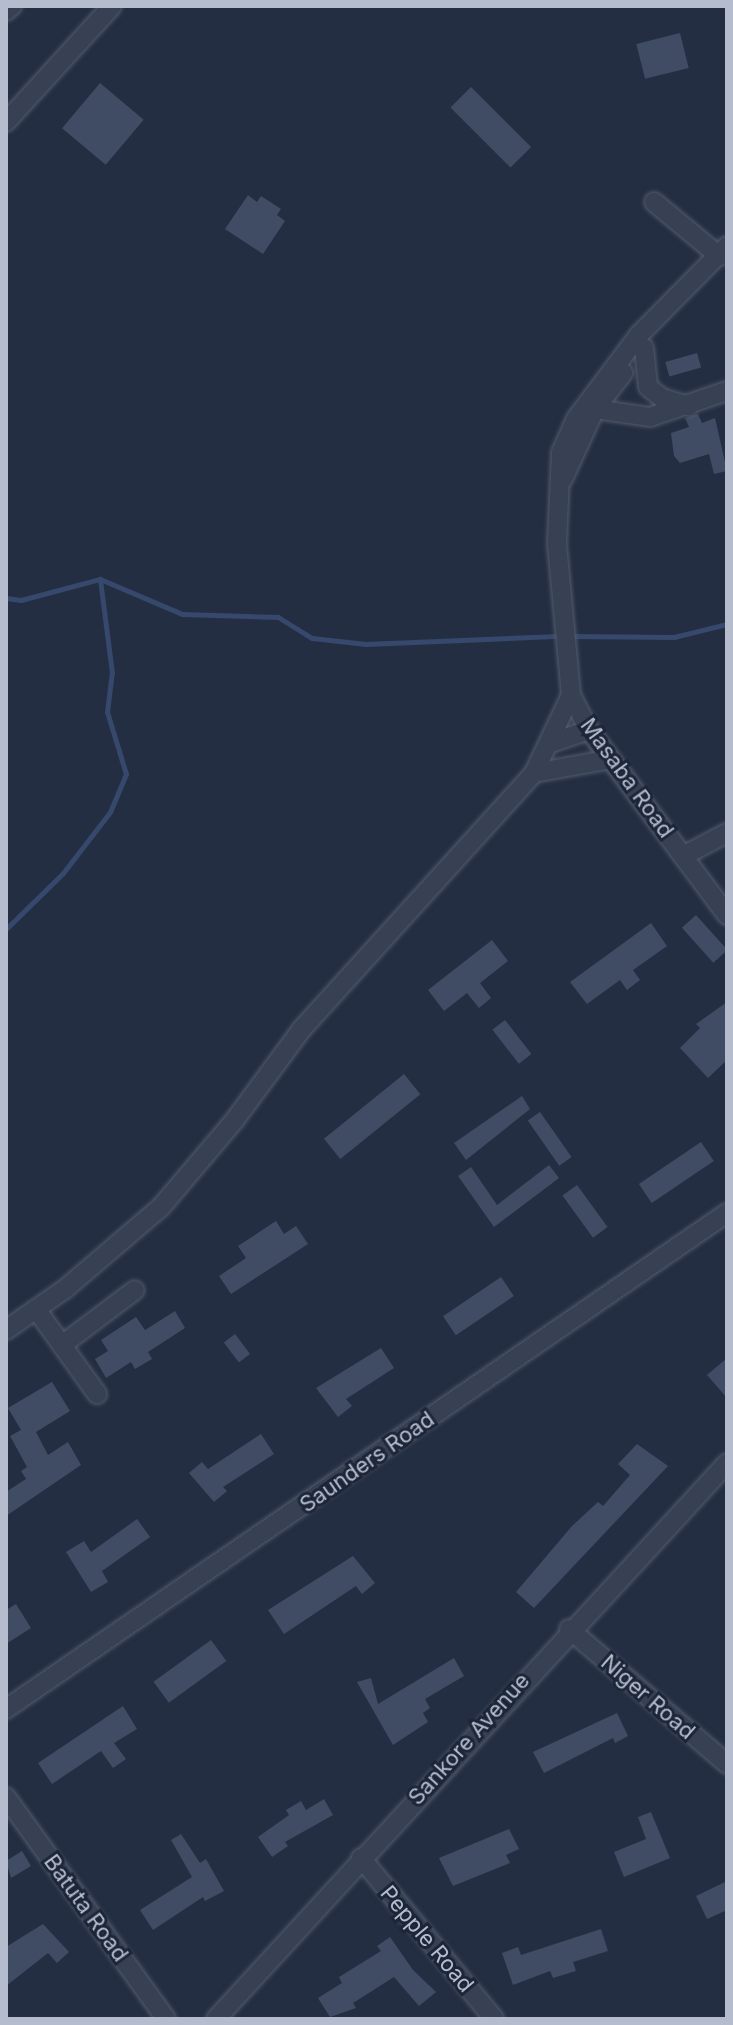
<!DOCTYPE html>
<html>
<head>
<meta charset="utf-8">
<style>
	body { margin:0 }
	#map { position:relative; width:733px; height:2025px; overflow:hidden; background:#242e43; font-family:Inter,sans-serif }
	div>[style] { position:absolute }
	.stream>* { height:5px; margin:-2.5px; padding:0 2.5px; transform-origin:2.5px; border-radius:2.5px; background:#36486c }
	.building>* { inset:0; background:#3f4c63; transform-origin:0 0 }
	.roads { filter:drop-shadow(0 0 2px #535c6d) drop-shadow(0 0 2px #535c6d) }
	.minor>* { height:18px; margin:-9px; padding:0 9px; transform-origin:9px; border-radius:9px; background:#384153 }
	span { translate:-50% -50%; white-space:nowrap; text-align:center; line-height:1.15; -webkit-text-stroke:6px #1d2638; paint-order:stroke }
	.street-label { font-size:22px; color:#b5bccd }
	.frame { position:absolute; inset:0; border:8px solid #b5bccd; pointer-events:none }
</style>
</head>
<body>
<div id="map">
	<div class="stream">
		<i style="left:6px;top:598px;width:15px;rotate:8deg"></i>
		<i style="left:21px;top:600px;width:82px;rotate:-14.9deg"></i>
		<i style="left:100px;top:579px;width:89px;rotate:23.1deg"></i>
		<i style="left:182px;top:614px;width:96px;rotate:1.8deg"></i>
		<i style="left:278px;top:617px;width:40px;rotate:32deg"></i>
		<i style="left:312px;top:638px;width:54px;rotate:6.3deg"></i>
		<i style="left:366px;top:644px;width:194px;rotate:-2.4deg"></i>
		<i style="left:570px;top:636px;width:104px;rotate:0.6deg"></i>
		<i style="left:674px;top:637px;width:55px;rotate:-13.8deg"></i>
		<i style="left:6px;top:929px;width:80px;rotate:-44.5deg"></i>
		<i style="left:63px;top:873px;width:77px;rotate:-52.4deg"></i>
		<i style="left:110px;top:812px;width:41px;rotate:-67.2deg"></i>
		<i style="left:126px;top:774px;width:65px;rotate:-107deg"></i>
		<i style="left:107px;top:712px;width:39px;rotate:-83deg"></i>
		<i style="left:112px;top:673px;width:95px;rotate:-97.3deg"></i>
	</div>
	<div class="building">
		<i style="left:680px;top:33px;width:36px;height:45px;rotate:76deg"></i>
		<i style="left:100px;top:83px;width:57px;height:59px;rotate:40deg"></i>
		<i style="left:471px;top:87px;width:85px;height:29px;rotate:45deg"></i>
		<i style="clip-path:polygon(248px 195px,257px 202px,261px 196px,281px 209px,277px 215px,285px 221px,263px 254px,225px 229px)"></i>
		<i style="left:697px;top:353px;width:15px;height:33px;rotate:74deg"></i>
		<i style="clip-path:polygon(698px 414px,702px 423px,715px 418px,727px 471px,714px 474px,709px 454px,680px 463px,674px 456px,671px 433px,689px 427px,685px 418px)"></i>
		<i style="left:696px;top:915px;width:47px;height:19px;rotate:48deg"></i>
		<i style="clip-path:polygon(651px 923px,667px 946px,633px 970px,640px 980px,627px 990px,620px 980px,587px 1004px,570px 982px)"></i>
		<i style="clip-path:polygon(492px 940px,508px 961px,480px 983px,491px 998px,479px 1008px,467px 993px,444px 1011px,428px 990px)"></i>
		<i style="clip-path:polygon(727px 1002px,727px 1060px,708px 1078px,680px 1048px,700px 1028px,696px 1024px)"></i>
		<i style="left:505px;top:1020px;width:43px;height:16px;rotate:52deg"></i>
		<i style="left:404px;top:1074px;width:26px;height:103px;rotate:51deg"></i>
		<i style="clip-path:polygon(522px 1096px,530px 1109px,466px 1160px,454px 1143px)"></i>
		<i style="left:540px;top:1112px;width:55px;height:15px;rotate:55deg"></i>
		<i style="left:701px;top:1142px;width:23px;height:75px;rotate:56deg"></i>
		<i style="clip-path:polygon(549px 1165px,559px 1178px,494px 1227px,458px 1176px,471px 1167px,497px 1205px)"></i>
		<i style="left:577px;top:1185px;width:52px;height:18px;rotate:54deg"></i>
		<i style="clip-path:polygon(276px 1221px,284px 1234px,296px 1226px,308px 1244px,231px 1294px,219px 1276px,246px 1258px,238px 1246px)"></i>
		<i style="left:501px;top:1277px;width:23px;height:70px;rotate:56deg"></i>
		<i style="clip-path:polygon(175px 1311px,185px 1328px,148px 1352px,152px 1359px,135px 1369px,131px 1362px,106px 1378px,95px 1359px,108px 1351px,101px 1340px,136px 1317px,145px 1330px)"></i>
		<i style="left:235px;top:1334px;width:25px;height:14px;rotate:53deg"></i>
		<i style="clip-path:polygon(381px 1348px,394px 1368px,346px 1399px,352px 1406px,338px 1417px,316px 1388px)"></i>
		<i style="clip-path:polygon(727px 1358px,727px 1398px,707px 1375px)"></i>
		<i style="clip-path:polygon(52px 1382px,70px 1411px,36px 1432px,48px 1455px,68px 1442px,81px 1465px,6px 1516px,6px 1492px,26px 1479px,21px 1471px,27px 1467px,10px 1436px,21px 1430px,8px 1408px)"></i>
		<i style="clip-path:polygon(261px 1434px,274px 1454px,223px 1487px,227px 1491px,214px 1502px,189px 1473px,202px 1462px,208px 1469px)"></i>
		<i style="clip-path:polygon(637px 1444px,668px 1466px,534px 1608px,516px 1592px,572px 1526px,598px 1502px,603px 1506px,630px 1475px,618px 1464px)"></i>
		<i style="clip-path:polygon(137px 1519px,150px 1537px,102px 1571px,108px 1582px,91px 1592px,66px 1552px,84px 1541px,91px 1552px)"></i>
		<i style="clip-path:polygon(353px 1556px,375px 1583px,362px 1594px,356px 1586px,284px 1634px,268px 1610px)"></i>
		<i style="clip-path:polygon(16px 1604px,31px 1628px,6px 1644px,6px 1610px)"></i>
		<i style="left:211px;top:1640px;width:26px;height:71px;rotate:54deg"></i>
		<i style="clip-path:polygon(454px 1658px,464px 1676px,425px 1699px,430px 1708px,423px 1713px,428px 1722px,393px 1745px,357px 1682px,371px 1678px,378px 1704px)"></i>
		<i style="clip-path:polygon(123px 1706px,137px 1729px,114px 1743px,126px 1759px,113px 1768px,101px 1751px,52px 1784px,38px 1763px)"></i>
		<i style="clip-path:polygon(617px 1713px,628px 1736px,615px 1743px,613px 1738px,544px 1773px,533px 1752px)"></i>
		<i style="clip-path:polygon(324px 1799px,333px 1815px,285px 1842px,288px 1846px,272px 1857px,258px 1837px,289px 1815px,286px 1810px,301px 1801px,306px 1810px)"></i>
		<i style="clip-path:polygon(651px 1812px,670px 1858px,624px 1877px,614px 1852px,646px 1839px,638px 1817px)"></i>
		<i style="clip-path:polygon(509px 1829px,519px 1849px,506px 1855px,510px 1863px,453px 1886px,439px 1858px)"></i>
		<i style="clip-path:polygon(181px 1834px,200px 1863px,206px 1859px,224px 1891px,205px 1901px,203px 1897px,153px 1930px,140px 1910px,192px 1877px,171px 1840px)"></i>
		<i style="clip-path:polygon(22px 1851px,31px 1866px,11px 1878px,6px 1861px)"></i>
		<i style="clip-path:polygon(727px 1881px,727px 1910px,707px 1919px,696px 1896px)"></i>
		<i style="clip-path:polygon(43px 1924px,69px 1952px,57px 1963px,48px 1953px,6px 1986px,6px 1947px)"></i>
		<i style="clip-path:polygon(601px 1929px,608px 1951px,573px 1962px,576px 1971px,553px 1978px,550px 1971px,513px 1985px,502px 1953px,518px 1947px,521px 1955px)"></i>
		<i style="clip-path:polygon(390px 1937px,413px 1970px,436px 1992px,419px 2006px,394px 1977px,353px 2003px,356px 2008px,330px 2017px,318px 1998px,342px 1983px,339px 1977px,381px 1951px,377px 1946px)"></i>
	</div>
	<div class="roads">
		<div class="minor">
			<i style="left:6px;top:11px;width:8px;rotate:-40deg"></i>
			<i style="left:6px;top:122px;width:157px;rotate:-47.6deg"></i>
			<i style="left:654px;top:202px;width:85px;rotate:39.7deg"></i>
			<i style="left:727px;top:246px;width:125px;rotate:134.7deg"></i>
			<i style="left:639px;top:335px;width:105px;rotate:126.9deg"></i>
			<i style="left:576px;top:419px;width:36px;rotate:114deg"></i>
			<i style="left:561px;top:452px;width:92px;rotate:92.5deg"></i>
			<i style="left:557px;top:544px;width:152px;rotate:84.7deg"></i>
			<i style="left:571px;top:695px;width:39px;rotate:63deg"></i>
			<i style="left:589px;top:730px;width:231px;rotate:53.3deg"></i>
			<i style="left:644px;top:348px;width:39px;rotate:84deg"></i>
			<i style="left:648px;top:387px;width:18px;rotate:38deg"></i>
			<i style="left:662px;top:398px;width:28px;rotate:17deg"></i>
			<i style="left:595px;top:409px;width:56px;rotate:8.3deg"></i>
			<i style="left:650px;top:417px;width:81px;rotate:-18.7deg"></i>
			<i style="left:563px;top:479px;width:77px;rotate:-65.4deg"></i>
			<i style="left:595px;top:409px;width:46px;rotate:-52.1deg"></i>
			<i style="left:548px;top:744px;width:43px;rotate:-18.9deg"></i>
			<i style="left:534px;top:773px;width:78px;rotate:-10.3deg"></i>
			<i style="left:683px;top:856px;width:50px;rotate:-27.6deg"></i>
			<i style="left:36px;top:1309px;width:105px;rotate:54.3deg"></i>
			<i style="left:6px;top:1330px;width:72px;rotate:-34.8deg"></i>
			<i style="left:65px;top:1289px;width:126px;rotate:-40.5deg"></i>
			<i style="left:161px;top:1207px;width:113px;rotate:-49.7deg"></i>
			<i style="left:234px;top:1121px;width:113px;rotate:-53.6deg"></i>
			<i style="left:301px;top:1030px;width:347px;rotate:-47.8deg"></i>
			<i style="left:534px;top:773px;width:86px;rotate:-64.6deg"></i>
			<i style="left:62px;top:1345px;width:91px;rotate:-37deg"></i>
			<i style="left:569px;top:1629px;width:208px;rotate:40.5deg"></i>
			<i style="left:6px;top:1709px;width:875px;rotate:-34.53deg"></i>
			<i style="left:6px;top:1797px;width:274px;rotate:54.2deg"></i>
			<i style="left:361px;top:1858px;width:209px;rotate:50.4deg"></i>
			<i style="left:216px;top:2019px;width:755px;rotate:-47.41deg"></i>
		</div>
	</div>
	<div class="street-label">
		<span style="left:627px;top:778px;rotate:54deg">Masaba Road</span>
		<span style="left:367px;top:1462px;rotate:-35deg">Saunders Road</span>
		<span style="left:648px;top:1697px;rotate:41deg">Niger Road</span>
		<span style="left:469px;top:1739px;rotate:-48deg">Sankore Avenue</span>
		<span style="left:86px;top:1908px;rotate:54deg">Batuta Road</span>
		<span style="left:427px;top:1939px;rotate:50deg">Pepple Road</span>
	</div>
	<div class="frame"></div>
</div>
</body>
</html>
